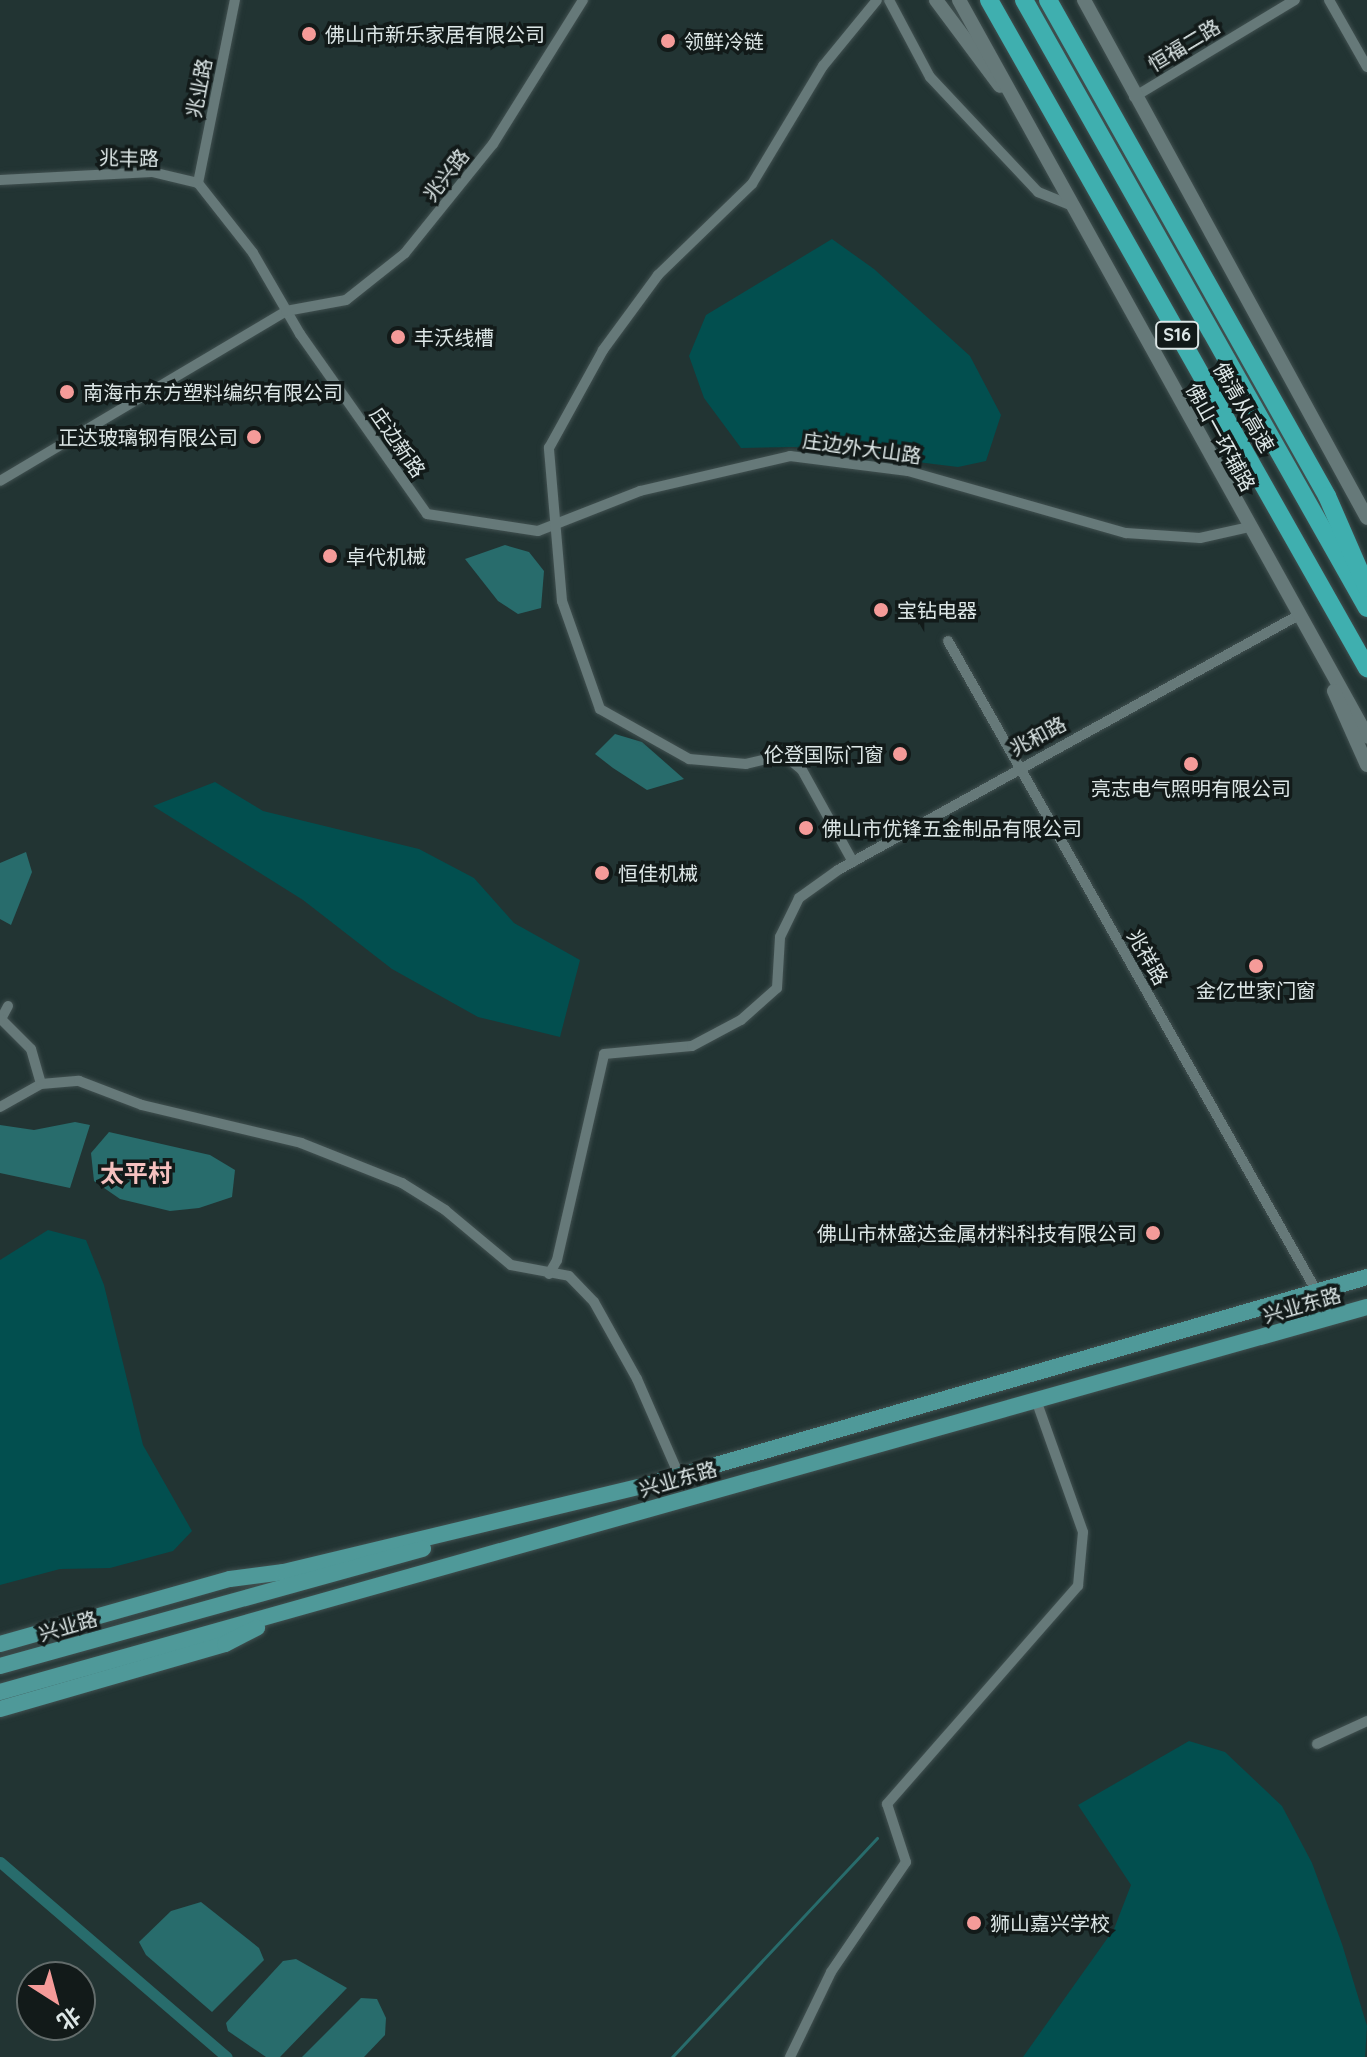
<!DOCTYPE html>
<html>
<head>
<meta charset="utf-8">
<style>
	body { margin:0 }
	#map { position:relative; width:1367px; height:2057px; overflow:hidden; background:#223433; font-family:Quicksand,"Noto Sans SC",sans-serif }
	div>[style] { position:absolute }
	.green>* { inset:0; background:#024f4f }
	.water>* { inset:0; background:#286c6c }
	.stream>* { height:3px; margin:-1.5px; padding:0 1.5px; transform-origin:1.5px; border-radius:1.5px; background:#286c6c }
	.canal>* { height:11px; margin:-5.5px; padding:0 5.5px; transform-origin:5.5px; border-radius:5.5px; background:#286c6c }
	.roads { filter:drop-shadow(0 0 2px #415050) drop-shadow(0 0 2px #415050) }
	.street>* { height:10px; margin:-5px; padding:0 5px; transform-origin:5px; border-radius:5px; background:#667979 }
	.secondary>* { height:14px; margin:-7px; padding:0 7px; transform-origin:7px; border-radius:7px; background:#667979 }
	.primary>* { height:16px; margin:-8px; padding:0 8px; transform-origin:8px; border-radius:8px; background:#4f9999 }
	.highway>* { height:18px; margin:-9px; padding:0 9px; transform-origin:9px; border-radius:9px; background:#3fafaf }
	.dots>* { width:22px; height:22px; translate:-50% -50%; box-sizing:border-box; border:4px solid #121a19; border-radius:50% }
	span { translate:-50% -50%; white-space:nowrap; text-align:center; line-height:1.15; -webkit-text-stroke:7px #121a19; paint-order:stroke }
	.shield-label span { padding:2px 6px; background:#121a19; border:2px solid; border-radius:6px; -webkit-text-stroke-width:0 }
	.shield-label { font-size:18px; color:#dce6e6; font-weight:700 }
	.poi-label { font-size:20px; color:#dce6e6 }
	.left { translate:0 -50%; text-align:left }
	.right { translate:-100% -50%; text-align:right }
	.street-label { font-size:20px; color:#dce6e6 }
	.quarter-label { font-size:24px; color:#f5c1bf; font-weight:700 }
	.north { position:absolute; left:16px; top:1961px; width:80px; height:80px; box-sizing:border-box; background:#121a19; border:2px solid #636c6b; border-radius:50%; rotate:144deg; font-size:22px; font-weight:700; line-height:32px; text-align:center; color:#dce6e6 }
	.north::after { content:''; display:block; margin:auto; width:28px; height:36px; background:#f59b99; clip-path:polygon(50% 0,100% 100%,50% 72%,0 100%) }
</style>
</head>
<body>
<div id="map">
	<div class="green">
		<i style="clip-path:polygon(832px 239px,874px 269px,970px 356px,1001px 415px,986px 461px,958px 467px,795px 447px,741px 448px,704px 398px,689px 356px,706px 315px)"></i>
		<i style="clip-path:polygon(215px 782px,263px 811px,419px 849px,474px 878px,514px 923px,580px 960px,560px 1037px,478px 1017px,392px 969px,303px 900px,153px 806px)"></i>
		<i style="clip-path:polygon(48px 1230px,86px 1240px,104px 1285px,143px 1445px,192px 1531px,173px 1551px,110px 1568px,60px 1569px,0 1585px,0 1260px)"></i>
		<i style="clip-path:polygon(1189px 1741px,1225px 1752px,1282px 1806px,1312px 1863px,1342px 1944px,1367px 2026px,1365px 2057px,1023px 2057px,1114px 1929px,1131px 1885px,1078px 1805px)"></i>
	</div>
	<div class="water">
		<i style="clip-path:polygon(505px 545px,529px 552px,544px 571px,541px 608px,518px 614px,498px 601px,465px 559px)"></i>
		<i style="clip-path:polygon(615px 734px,642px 742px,684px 779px,647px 790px,613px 768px,595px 754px)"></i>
		<i style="clip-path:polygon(26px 852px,32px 872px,11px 925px,0 919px,0 863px)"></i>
		<i style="clip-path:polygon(75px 1122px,90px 1125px,70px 1188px,0 1173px,0 1125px,34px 1130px)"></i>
		<i style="clip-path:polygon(109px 1132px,210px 1155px,235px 1170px,232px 1197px,199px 1208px,170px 1211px,120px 1199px,94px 1181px,91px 1153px)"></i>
		<i style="clip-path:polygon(201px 1902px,259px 1948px,264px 1960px,212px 2012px,146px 1955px,139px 1942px,171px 1911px)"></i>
		<i style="clip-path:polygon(296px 1959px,347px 1988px,280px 2057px,266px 2057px,228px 2031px,226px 2023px,283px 1961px)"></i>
		<i style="clip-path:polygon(361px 1998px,377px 1999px,386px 2018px,385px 2035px,364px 2057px,302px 2057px)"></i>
	</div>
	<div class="stream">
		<i style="left:672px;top:2057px;width:300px;rotate:-46.9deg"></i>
	</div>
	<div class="canal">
		<i style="left:0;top:1862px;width:299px;rotate:40.7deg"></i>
	</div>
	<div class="roads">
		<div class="street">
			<i style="left:889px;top:0;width:87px;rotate:62deg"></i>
			<i style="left:930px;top:77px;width:158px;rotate:46.8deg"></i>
			<i style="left:1038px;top:192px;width:35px;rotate:22deg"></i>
			<i style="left:1329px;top:0;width:77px;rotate:60.4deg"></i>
			<i style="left:1134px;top:97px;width:188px;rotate:-31.1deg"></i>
			<i style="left:0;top:180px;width:152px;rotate:-3deg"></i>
			<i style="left:152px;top:172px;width:47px;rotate:13.4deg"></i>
			<i style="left:198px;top:183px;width:89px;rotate:51.8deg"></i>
			<i style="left:253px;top:253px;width:94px;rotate:59.9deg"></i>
			<i style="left:300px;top:334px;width:220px;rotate:54.8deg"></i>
			<i style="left:427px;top:514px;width:112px;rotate:8.7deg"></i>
			<i style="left:538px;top:531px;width:110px;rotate:-21.4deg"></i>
			<i style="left:640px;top:491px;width:154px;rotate:-13.1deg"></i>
			<i style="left:790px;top:456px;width:119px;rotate:7.2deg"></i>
			<i style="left:908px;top:471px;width:227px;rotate:15.9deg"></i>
			<i style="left:1126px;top:533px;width:74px;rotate:3.9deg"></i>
			<i style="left:1200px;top:538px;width:50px;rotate:-12.7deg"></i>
			<i style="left:198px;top:183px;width:187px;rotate:-78.6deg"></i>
			<i style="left:0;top:481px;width:333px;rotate:-30.7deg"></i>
			<i style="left:286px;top:311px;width:61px;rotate:-10.4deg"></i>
			<i style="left:346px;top:300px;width:75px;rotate:-38.5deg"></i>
			<i style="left:405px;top:253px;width:140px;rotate:-51.1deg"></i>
			<i style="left:493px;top:144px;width:170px;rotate:-58deg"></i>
			<i style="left:948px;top:641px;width:748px;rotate:60.45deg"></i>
			<i style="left:853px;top:862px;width:105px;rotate:-119deg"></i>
			<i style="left:802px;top:770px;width:23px;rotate:-140deg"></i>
			<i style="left:784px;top:755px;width:39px;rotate:167deg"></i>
			<i style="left:746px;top:764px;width:57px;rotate:-175deg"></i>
			<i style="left:689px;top:759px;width:102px;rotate:-150.7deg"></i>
			<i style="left:600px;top:709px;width:114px;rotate:-109.4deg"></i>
			<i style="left:562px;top:601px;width:154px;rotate:-94.9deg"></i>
			<i style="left:549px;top:448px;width:112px;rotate:-61.1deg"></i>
			<i style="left:603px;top:350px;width:93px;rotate:-53.7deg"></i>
			<i style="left:658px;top:275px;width:131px;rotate:-44.1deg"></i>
			<i style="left:752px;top:184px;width:138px;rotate:-59deg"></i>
			<i style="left:823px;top:66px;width:85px;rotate:-50.7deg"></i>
			<i style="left:8px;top:1006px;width:15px;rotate:118deg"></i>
			<i style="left:1px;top:1019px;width:42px;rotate:45deg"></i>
			<i style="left:31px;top:1049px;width:36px;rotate:74deg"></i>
			<i style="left:0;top:1107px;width:47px;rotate:-29.3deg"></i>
			<i style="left:41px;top:1084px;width:38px;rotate:-5deg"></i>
			<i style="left:79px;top:1081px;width:67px;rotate:20.9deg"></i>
			<i style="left:142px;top:1105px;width:163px;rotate:13.4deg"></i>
			<i style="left:301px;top:1143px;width:109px;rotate:21.6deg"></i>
			<i style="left:402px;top:1183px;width:51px;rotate:32.1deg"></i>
			<i style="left:445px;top:1210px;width:86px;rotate:39.8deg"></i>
			<i style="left:511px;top:1265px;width:59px;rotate:10.7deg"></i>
			<i style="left:569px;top:1276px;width:36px;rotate:46deg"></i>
			<i style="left:594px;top:1302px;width:88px;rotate:60.8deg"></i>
			<i style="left:637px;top:1379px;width:105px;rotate:66.4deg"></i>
			<i style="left:549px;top:1274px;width:16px;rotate:-60deg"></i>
			<i style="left:557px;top:1260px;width:211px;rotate:-77.1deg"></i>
			<i style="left:604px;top:1054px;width:88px;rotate:-5.2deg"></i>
			<i style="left:692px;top:1046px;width:55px;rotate:-28deg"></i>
			<i style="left:741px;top:1020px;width:48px;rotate:-41.6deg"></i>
			<i style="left:777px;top:988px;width:51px;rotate:-86.6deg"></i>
			<i style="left:780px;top:937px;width:43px;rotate:-64deg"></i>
			<i style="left:799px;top:898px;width:48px;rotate:-35.7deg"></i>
			<i style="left:838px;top:870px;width:527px;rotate:-28.95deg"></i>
			<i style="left:1317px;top:1744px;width:55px;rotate:-24.7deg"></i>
			<i style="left:790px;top:2057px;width:94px;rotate:-64.2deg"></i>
			<i style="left:831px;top:1972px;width:133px;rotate:-55.7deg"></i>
			<i style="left:906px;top:1862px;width:61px;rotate:-108.1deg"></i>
			<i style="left:887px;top:1804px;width:290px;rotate:-48.8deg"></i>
			<i style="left:1078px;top:1586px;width:54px;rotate:-84.7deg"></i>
			<i style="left:1083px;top:1532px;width:137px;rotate:-109.6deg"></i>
		</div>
		<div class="secondary">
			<i style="left:936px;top:0;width:107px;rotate:53.3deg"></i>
			<i style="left:959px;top:0;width:842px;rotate:61deg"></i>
			<i style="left:1084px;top:0;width:590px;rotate:61.35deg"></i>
			<i style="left:1334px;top:691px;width:81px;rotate:66deg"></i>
		</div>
		<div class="primary">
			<i style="left:0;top:1644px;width:239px;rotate:-15.8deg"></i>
			<i style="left:230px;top:1579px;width:54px;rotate:-7.4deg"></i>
			<i style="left:284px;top:1572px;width:369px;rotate:-13.5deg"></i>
			<i style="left:643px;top:1486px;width:754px;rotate:-16.1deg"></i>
			<i style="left:0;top:1666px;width:439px;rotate:-15.5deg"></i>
			<i style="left:0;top:1692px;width:1420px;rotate:-15.73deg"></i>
			<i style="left:0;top:1709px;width:234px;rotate:-16.1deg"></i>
			<i style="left:225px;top:1644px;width:36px;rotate:-27deg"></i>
		</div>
		<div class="highway">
			<i style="left:989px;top:0;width:768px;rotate:60.5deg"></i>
			<i style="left:1024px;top:0;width:698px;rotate:60.57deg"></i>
			<i style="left:1048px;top:0;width:569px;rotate:60.64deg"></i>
			<i style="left:1327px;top:496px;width:100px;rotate:66.5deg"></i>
		</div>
	</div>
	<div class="dots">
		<i style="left:309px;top:34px;background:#f59b99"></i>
		<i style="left:668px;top:41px;background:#f59b99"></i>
		<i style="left:398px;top:337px;background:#f59b99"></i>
		<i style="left:67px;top:392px;background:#f59b99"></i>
		<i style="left:254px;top:437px;background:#f59b99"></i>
		<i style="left:330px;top:556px;background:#f59b99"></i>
		<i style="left:881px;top:610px;background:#f59b99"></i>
		<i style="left:900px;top:754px;background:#f59b99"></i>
		<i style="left:1191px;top:764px;background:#f59b99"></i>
		<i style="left:806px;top:828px;background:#f59b99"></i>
		<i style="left:602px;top:873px;background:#f59b99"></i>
		<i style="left:1256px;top:966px;background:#f59b99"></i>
		<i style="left:1153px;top:1233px;background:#f59b99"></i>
		<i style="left:974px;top:1923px;background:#f59b99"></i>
	</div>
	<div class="shield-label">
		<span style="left:1177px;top:335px">S16</span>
	</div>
	<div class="poi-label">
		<span class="left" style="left:325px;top:34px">佛山市新乐家居有限公司</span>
		<span class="left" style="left:684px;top:41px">领鲜冷链</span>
		<span class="left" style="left:414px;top:337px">丰沃线槽</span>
		<span class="left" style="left:83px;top:392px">南海市东方塑料编织有限公司</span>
		<span class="right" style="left:238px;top:437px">正达玻璃钢有限公司</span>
		<span class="left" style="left:346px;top:556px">卓代机械</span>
		<span class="left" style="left:897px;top:610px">宝钻电器</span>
		<span class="right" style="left:884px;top:754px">伦登国际门窗</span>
		<span style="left:1191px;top:788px">亮志电气照明有限公司</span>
		<span class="left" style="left:822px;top:828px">佛山市优锋五金制品有限公司</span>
		<span class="left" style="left:618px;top:873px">恒佳机械</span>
		<span style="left:1256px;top:990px">金亿世家门窗</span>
		<span class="right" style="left:1137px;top:1233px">佛山市林盛达金属材料科技有限公司</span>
		<span class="left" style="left:990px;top:1923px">狮山嘉兴学校</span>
	</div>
	<div class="street-label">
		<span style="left:1184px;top:45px;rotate:-31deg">恒福二路</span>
		<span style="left:199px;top:88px;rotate:-79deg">兆业路</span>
		<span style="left:129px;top:158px;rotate:1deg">兆丰路</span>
		<span style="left:446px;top:175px;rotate:-52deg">兆兴路</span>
		<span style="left:1244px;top:407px;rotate:60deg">佛清从高速</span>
		<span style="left:1221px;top:437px;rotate:61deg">佛山一环辅路</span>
		<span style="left:398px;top:442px;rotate:55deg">庄边新路</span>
		<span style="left:862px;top:448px;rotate:8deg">庄边外大山路</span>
		<span style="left:1038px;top:736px;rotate:-28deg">兆和路</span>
		<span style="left:1148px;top:957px;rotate:60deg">兆祥路</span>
		<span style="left:1302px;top:1305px;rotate:-16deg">兴业东路</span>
		<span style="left:678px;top:1479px;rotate:-16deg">兴业东路</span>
		<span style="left:68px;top:1626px;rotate:-16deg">兴业路</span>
	</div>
	<div class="quarter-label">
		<span style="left:136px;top:1174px">太平村</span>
	</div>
	<div class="north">北</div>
</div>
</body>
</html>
